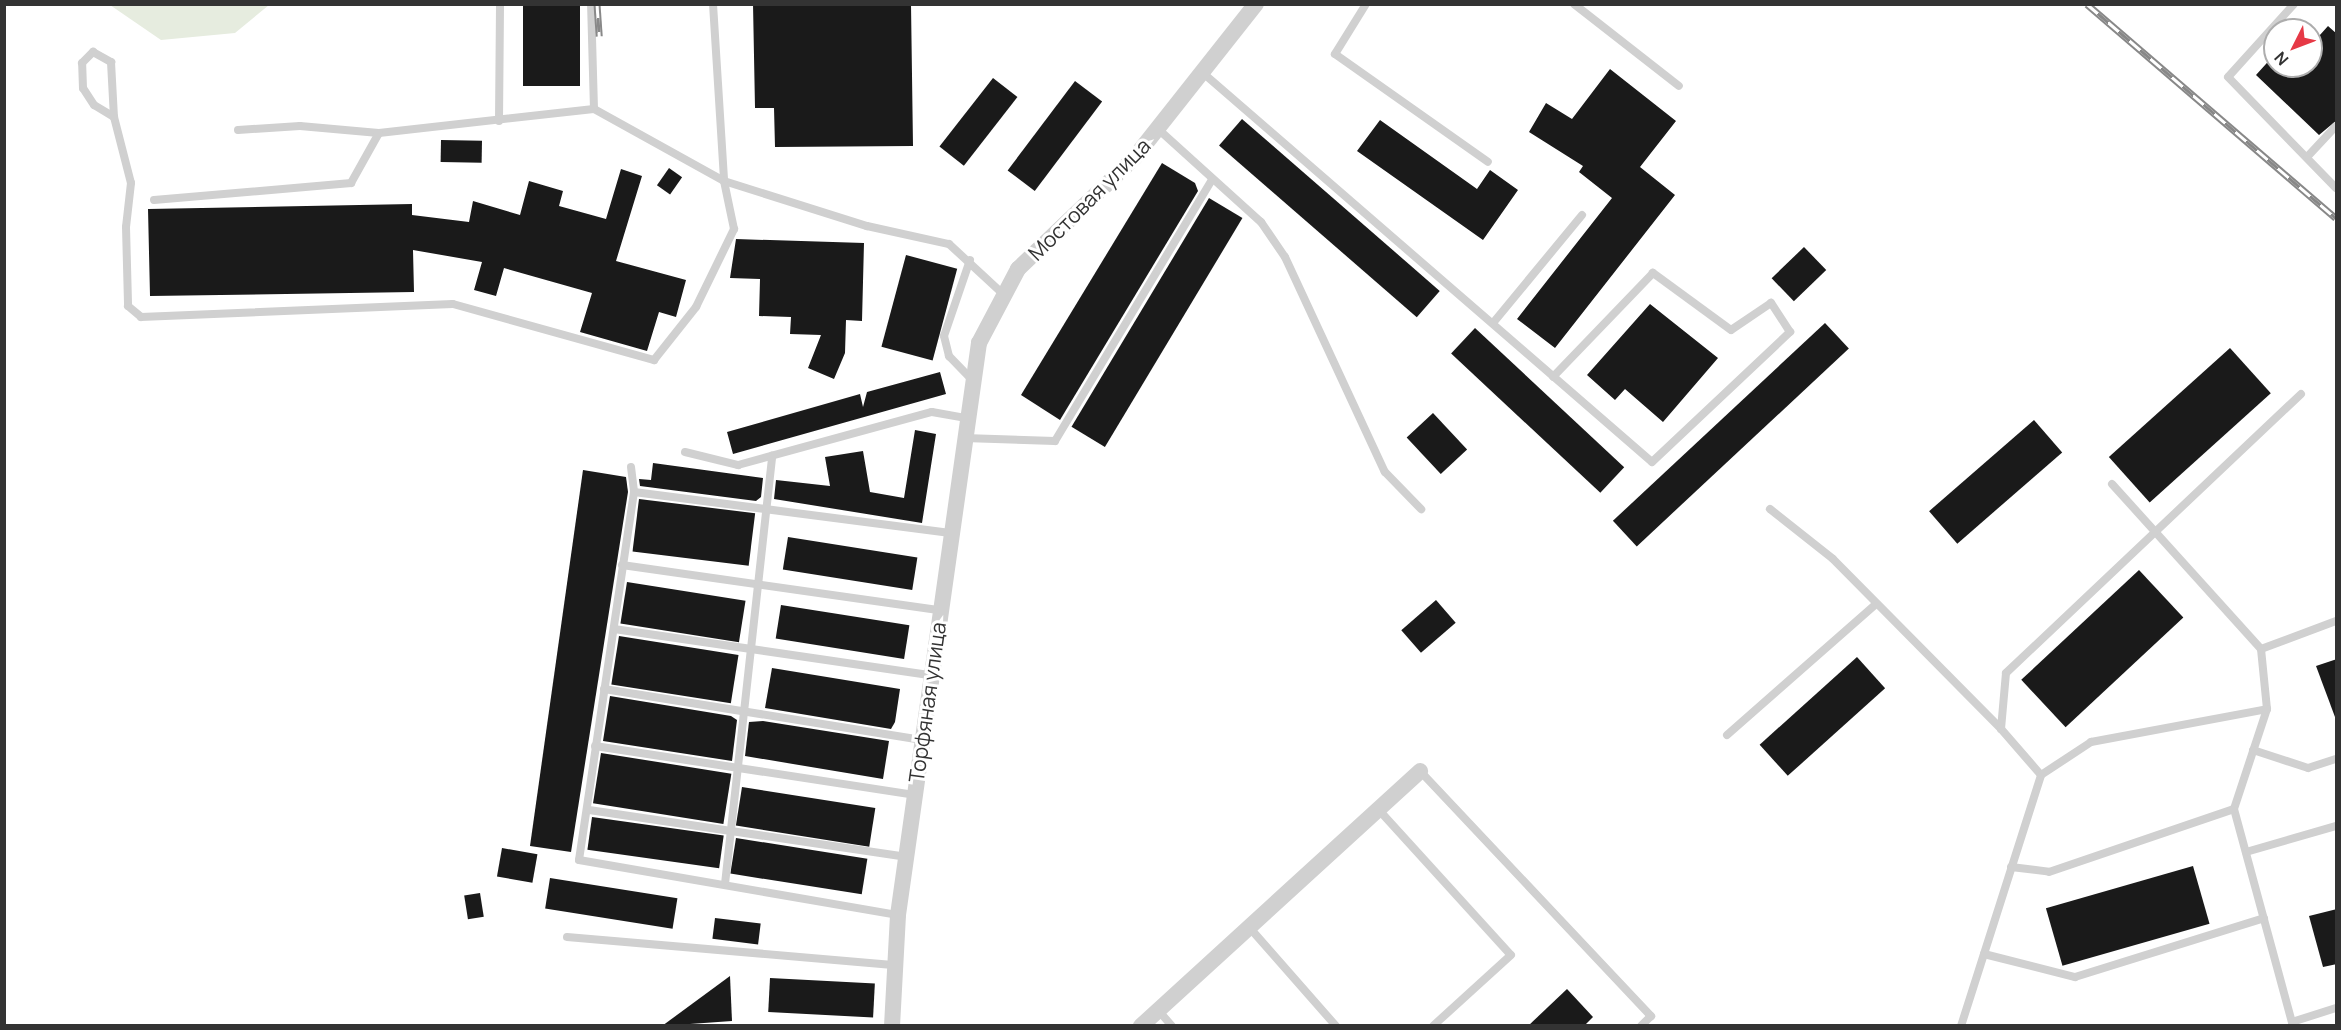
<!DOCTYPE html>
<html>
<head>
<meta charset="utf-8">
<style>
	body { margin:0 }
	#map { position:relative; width:2341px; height:1030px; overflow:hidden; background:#fff; font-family:Manrope,sans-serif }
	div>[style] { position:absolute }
	.green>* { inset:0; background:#e6ecdf }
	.building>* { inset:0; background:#1a1a1a; transform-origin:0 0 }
	.lane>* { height:8px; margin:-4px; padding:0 4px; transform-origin:4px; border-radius:4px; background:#d0d0d0 }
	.street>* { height:16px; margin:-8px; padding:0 8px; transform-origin:8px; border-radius:8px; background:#d0d0d0 }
	.rail>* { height:7px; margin-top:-3.5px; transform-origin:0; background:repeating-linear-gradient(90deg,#fff 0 14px,#888 0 28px); box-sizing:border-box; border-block:2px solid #888 }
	span { translate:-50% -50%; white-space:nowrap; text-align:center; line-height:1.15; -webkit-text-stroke:6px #fff; paint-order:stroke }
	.street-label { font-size:21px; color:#333 }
	.frame { position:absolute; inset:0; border:6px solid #333; pointer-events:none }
	.north { position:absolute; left:2263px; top:18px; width:60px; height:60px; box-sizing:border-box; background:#fff; border:2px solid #adadad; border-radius:50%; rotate:228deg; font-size:16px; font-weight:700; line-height:24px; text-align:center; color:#333 }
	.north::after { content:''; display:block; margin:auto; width:21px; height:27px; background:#e63946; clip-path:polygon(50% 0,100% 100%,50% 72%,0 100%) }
</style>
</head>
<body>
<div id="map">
	<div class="green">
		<i style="clip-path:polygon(110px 5px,269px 5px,235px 33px,161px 40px)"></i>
	</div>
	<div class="building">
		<i style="left:523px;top:4px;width:57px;height:82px"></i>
		<i style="clip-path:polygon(753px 4px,911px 4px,913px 146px,775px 147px,774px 108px,755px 108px)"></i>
		<i style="clip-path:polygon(2328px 26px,2337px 34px,2337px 120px,2319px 135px,2256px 75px,2275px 54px,2275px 66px,2311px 66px,2311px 45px)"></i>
		<i style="clip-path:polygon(1610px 69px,1676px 121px,1640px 167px,1675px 195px,1555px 348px,1517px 319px,1612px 198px,1579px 172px,1583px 166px,1529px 132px,1546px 103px,1572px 119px)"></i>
		<i style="left:993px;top:78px;width:31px;height:87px;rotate:38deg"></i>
		<i style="left:1075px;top:81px;width:34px;height:112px;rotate:37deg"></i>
		<i style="left:1242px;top:119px;width:262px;height:35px;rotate:41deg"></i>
		<i style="clip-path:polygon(1380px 120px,1477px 189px,1490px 170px,1518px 190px,1483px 240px,1357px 151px)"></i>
		<i style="left:441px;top:140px;width:41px;height:22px;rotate:1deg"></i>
		<i style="clip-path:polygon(1162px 163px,1195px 183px,1198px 191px,1060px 420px,1021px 395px)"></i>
		<i style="left:669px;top:168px;width:16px;height:21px;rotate:35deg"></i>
		<i style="clip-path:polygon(621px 169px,642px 176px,616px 261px,686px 280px,676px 317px,659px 312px,647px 351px,580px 332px,592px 293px,504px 268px,496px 296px,474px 290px,482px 262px,413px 250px,414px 292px,150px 296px,148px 209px,412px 204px,412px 215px,469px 222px,473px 201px,520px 215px,529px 181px,563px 191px,559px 206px,606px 219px)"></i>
		<i style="left:1209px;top:198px;width:39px;height:267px;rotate:31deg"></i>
		<i style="clip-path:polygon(736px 239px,864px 243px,862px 321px,846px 320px,845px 353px,834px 379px,808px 368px,821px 335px,790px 334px,791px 317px,759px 316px,760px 279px,730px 278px)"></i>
		<i style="left:1804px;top:247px;width:32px;height:45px;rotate:46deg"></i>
		<i style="left:906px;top:255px;width:53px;height:95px;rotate:15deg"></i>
		<i style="clip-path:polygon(1650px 304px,1718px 358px,1663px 422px,1625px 389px,1615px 400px,1587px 375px)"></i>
		<i style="left:1825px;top:323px;width:35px;height:290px;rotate:47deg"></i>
		<i style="left:1475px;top:328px;width:204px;height:35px;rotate:43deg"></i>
		<i style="left:2230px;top:348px;width:61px;height:163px;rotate:48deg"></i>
		<i style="clip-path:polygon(940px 372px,946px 394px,733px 454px,727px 432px,860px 394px,863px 407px,867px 392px)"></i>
		<i style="left:1433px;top:413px;width:50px;height:36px;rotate:47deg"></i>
		<i style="left:2034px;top:420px;width:43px;height:139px;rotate:49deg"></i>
		<i style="clip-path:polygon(915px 430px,936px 434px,922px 523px,774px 499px,776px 480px,830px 486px,825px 457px,863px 451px,870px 492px,904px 498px)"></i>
		<i style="clip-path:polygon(653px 463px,763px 478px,761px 497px,756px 501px,640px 486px,639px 479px,651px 480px)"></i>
		<i style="clip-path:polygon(583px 470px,626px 477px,628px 492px,571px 852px,530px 846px)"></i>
		<i style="left:639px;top:499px;width:117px;height:53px;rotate:7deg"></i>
		<i style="left:788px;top:537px;width:131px;height:33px;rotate:9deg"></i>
		<i style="left:2139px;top:570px;width:65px;height:161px;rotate:47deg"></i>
		<i style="left:627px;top:582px;width:120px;height:42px;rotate:9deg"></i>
		<i style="left:1436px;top:600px;width:30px;height:46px;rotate:49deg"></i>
		<i style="left:781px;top:605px;width:130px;height:34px;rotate:9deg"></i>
		<i style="left:619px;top:636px;width:121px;height:49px;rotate:9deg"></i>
		<i style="left:1857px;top:657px;width:42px;height:131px;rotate:48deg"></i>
		<i style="clip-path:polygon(2337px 659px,2337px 717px,2335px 717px,2316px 666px)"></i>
		<i style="clip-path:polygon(772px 668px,900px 689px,895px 722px,891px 729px,765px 708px)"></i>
		<i style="clip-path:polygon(610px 696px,731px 716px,737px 720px,732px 761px,603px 741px)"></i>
		<i style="clip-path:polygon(763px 721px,889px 741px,883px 779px,745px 756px,749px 722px)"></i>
		<i style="left:601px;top:753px;width:132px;height:51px;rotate:9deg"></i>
		<i style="left:742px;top:787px;width:135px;height:39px;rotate:9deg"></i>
		<i style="left:592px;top:817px;width:133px;height:33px;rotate:8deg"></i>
		<i style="left:736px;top:838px;width:133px;height:36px;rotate:9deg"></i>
		<i style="left:502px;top:848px;width:36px;height:29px;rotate:10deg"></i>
		<i style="left:2193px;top:866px;width:60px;height:153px;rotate:74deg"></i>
		<i style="left:550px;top:878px;width:129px;height:31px;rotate:9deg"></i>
		<i style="left:480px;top:893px;width:24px;height:16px;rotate:81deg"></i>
		<i style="clip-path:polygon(2337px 909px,2337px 964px,2323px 967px,2309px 916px)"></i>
		<i style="left:715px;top:918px;width:46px;height:21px;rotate:7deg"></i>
		<i style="clip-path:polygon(730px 976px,732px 1021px,662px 1026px)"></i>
		<i style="left:770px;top:978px;width:105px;height:34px;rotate:3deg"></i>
		<i style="clip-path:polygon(1567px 989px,1593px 1017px,1584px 1026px,1528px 1026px)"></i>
	</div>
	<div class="lane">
		<i style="left:713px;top:4px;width:177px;rotate:86.4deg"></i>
		<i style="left:724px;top:181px;width:150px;rotate:17.5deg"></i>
		<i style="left:867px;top:226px;width:84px;rotate:12.4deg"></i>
		<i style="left:949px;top:244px;width:72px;rotate:42.8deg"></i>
		<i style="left:1366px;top:4px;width:59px;rotate:121.8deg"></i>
		<i style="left:1335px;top:54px;width:187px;rotate:35.2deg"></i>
		<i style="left:1574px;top:4px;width:133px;rotate:38deg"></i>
		<i style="left:2294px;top:4px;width:98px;rotate:132.1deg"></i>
		<i style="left:2228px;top:77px;width:155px;rotate:45.8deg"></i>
		<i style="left:1203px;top:73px;width:594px;rotate:40.9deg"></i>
		<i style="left:1652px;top:462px;width:190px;rotate:-43.3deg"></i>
		<i style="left:1790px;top:332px;width:35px;rotate:-123deg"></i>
		<i style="left:1771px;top:303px;width:48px;rotate:146deg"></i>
		<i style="left:1731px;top:330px;width:97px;rotate:-143.8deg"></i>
		<i style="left:1653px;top:273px;width:144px;rotate:133.9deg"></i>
		<i style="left:114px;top:117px;width:23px;rotate:-149deg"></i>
		<i style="left:94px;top:105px;width:20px;rotate:-123deg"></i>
		<i style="left:83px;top:88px;width:25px;rotate:-92deg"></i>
		<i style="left:82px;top:63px;width:16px;rotate:-45deg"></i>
		<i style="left:93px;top:52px;width:21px;rotate:29deg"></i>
		<i style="left:111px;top:62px;width:55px;rotate:86.9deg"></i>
		<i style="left:114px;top:117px;width:68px;rotate:75.6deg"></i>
		<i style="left:131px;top:183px;width:44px;rotate:96.5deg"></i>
		<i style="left:126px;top:227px;width:79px;rotate:88.5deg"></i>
		<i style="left:128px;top:306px;width:17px;rotate:40deg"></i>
		<i style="left:141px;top:317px;width:312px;rotate:-2.4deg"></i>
		<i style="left:453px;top:304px;width:209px;rotate:15.6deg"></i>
		<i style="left:654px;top:360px;width:68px;rotate:-51.6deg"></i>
		<i style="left:696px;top:307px;width:87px;rotate:-64deg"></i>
		<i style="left:734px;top:229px;width:49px;rotate:-101.8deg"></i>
		<i style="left:724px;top:181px;width:149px;rotate:-151deg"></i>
		<i style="left:594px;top:109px;width:105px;rotate:-91.6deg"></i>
		<i style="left:499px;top:121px;width:117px;rotate:-89.5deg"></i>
		<i style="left:1158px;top:129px;width:139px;rotate:42.1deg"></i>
		<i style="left:1261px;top:222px;width:42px;rotate:55.6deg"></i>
		<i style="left:1285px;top:257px;width:237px;rotate:65.1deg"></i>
		<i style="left:1385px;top:472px;width:52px;rotate:45.8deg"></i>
		<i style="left:238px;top:130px;width:62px;rotate:-3.7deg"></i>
		<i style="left:300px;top:126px;width:79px;rotate:5.1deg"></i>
		<i style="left:379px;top:133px;width:216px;rotate:-6.4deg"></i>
		<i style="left:2308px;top:156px;width:41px;rotate:-47deg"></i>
		<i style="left:154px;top:200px;width:198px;rotate:-4.9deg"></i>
		<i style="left:351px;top:183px;width:57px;rotate:-60.8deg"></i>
		<i style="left:970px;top:260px;width:80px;rotate:108.9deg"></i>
		<i style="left:944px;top:336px;width:21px;rotate:76deg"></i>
		<i style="left:949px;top:356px;width:32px;rotate:46deg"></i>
		<i style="left:1493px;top:323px;width:140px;rotate:-50.5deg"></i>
		<i style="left:964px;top:438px;width:91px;rotate:1.9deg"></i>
		<i style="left:1055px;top:441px;width:305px;rotate:-59deg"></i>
		<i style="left:685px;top:452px;width:55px;rotate:13.8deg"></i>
		<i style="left:738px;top:465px;width:201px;rotate:-15.3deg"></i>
		<i style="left:932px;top:412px;width:35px;rotate:10deg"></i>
		<i style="left:631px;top:467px;width:25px;rotate:83deg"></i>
		<i style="left:634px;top:492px;width:372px;rotate:98.5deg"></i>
		<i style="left:579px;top:860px;width:324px;rotate:9.8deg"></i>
		<i style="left:2112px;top:484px;width:222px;rotate:47.9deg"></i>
		<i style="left:2261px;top:649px;width:80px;rotate:-20.5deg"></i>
		<i style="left:634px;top:492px;width:319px;rotate:7.4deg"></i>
		<i style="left:1770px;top:509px;width:80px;rotate:38.4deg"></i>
		<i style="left:1833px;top:559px;width:239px;rotate:45.3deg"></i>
		<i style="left:622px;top:565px;width:321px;rotate:8.1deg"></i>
		<i style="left:614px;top:629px;width:320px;rotate:8.3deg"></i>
		<i style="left:2261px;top:649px;width:60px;rotate:84.3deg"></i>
		<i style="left:2267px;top:709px;width:105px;rotate:108.3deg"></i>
		<i style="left:2234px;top:809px;width:225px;rotate:74.8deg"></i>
		<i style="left:604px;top:689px;width:322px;rotate:9.1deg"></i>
		<i style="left:1727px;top:735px;width:198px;rotate:-41.3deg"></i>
		<i style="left:595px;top:746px;width:323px;rotate:8.7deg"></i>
		<i style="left:2253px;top:750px;width:58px;rotate:18.1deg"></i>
		<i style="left:2308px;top:768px;width:29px;rotate:-18deg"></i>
		<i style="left:1420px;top:771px;width:337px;rotate:46.7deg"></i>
		<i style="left:1651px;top:1016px;width:14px;rotate:135deg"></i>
		<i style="left:2041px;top:775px;width:61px;rotate:-131deg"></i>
		<i style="left:2001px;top:729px;width:56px;rotate:-84.9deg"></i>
		<i style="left:2006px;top:673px;width:406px;rotate:-43.4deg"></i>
		<i style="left:1378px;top:809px;width:197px;rotate:47.7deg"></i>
		<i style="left:1511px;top:955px;width:105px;rotate:137.7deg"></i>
		<i style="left:589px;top:810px;width:320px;rotate:8.4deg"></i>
		<i style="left:2246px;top:852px;width:94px;rotate:-16.1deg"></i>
		<i style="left:2011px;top:867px;width:38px;rotate:7deg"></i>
		<i style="left:2049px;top:872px;width:195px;rotate:-18.8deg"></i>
		<i style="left:725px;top:884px;width:431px;rotate:-83.7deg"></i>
		<i style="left:1249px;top:927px;width:132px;rotate:48.7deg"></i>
		<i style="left:567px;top:937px;width:327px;rotate:4.9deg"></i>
		<i style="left:1984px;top:954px;width:94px;rotate:14.2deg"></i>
		<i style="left:2075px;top:977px;width:198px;rotate:-17.3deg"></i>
		<i style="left:1158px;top:1010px;width:21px;rotate:49deg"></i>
		<i style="left:2292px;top:1022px;width:46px;rotate:-17.7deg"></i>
		<i style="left:1961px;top:1026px;width:263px;rotate:-72.3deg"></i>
		<i style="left:2041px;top:775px;width:60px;rotate:-33.4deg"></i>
		<i style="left:2091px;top:742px;width:179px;rotate:-10.6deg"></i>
	</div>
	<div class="street">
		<i style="left:892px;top:1026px;width:111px;rotate:-86.9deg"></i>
		<i style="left:898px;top:915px;width:578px;rotate:-81.94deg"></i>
		<i style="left:979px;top:343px;width:84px;rotate:-62.2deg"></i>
		<i style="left:1018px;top:269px;width:162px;rotate:-43.7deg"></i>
		<i style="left:1135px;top:157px;width:195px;rotate:-51.7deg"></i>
		<i style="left:1141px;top:1026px;width:378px;rotate:-42.4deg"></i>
	</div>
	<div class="rail">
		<i style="left:597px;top:4px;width:32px;rotate:86deg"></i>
		<i style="left:2087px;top:4px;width:328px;rotate:40.7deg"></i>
	</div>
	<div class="street-label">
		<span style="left:1089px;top:199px;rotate:-45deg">Мостовая улица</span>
		<span style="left:927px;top:702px;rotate:-82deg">Торфяная улица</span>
	</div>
	<div class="frame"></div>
	<div class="north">N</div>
</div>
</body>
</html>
